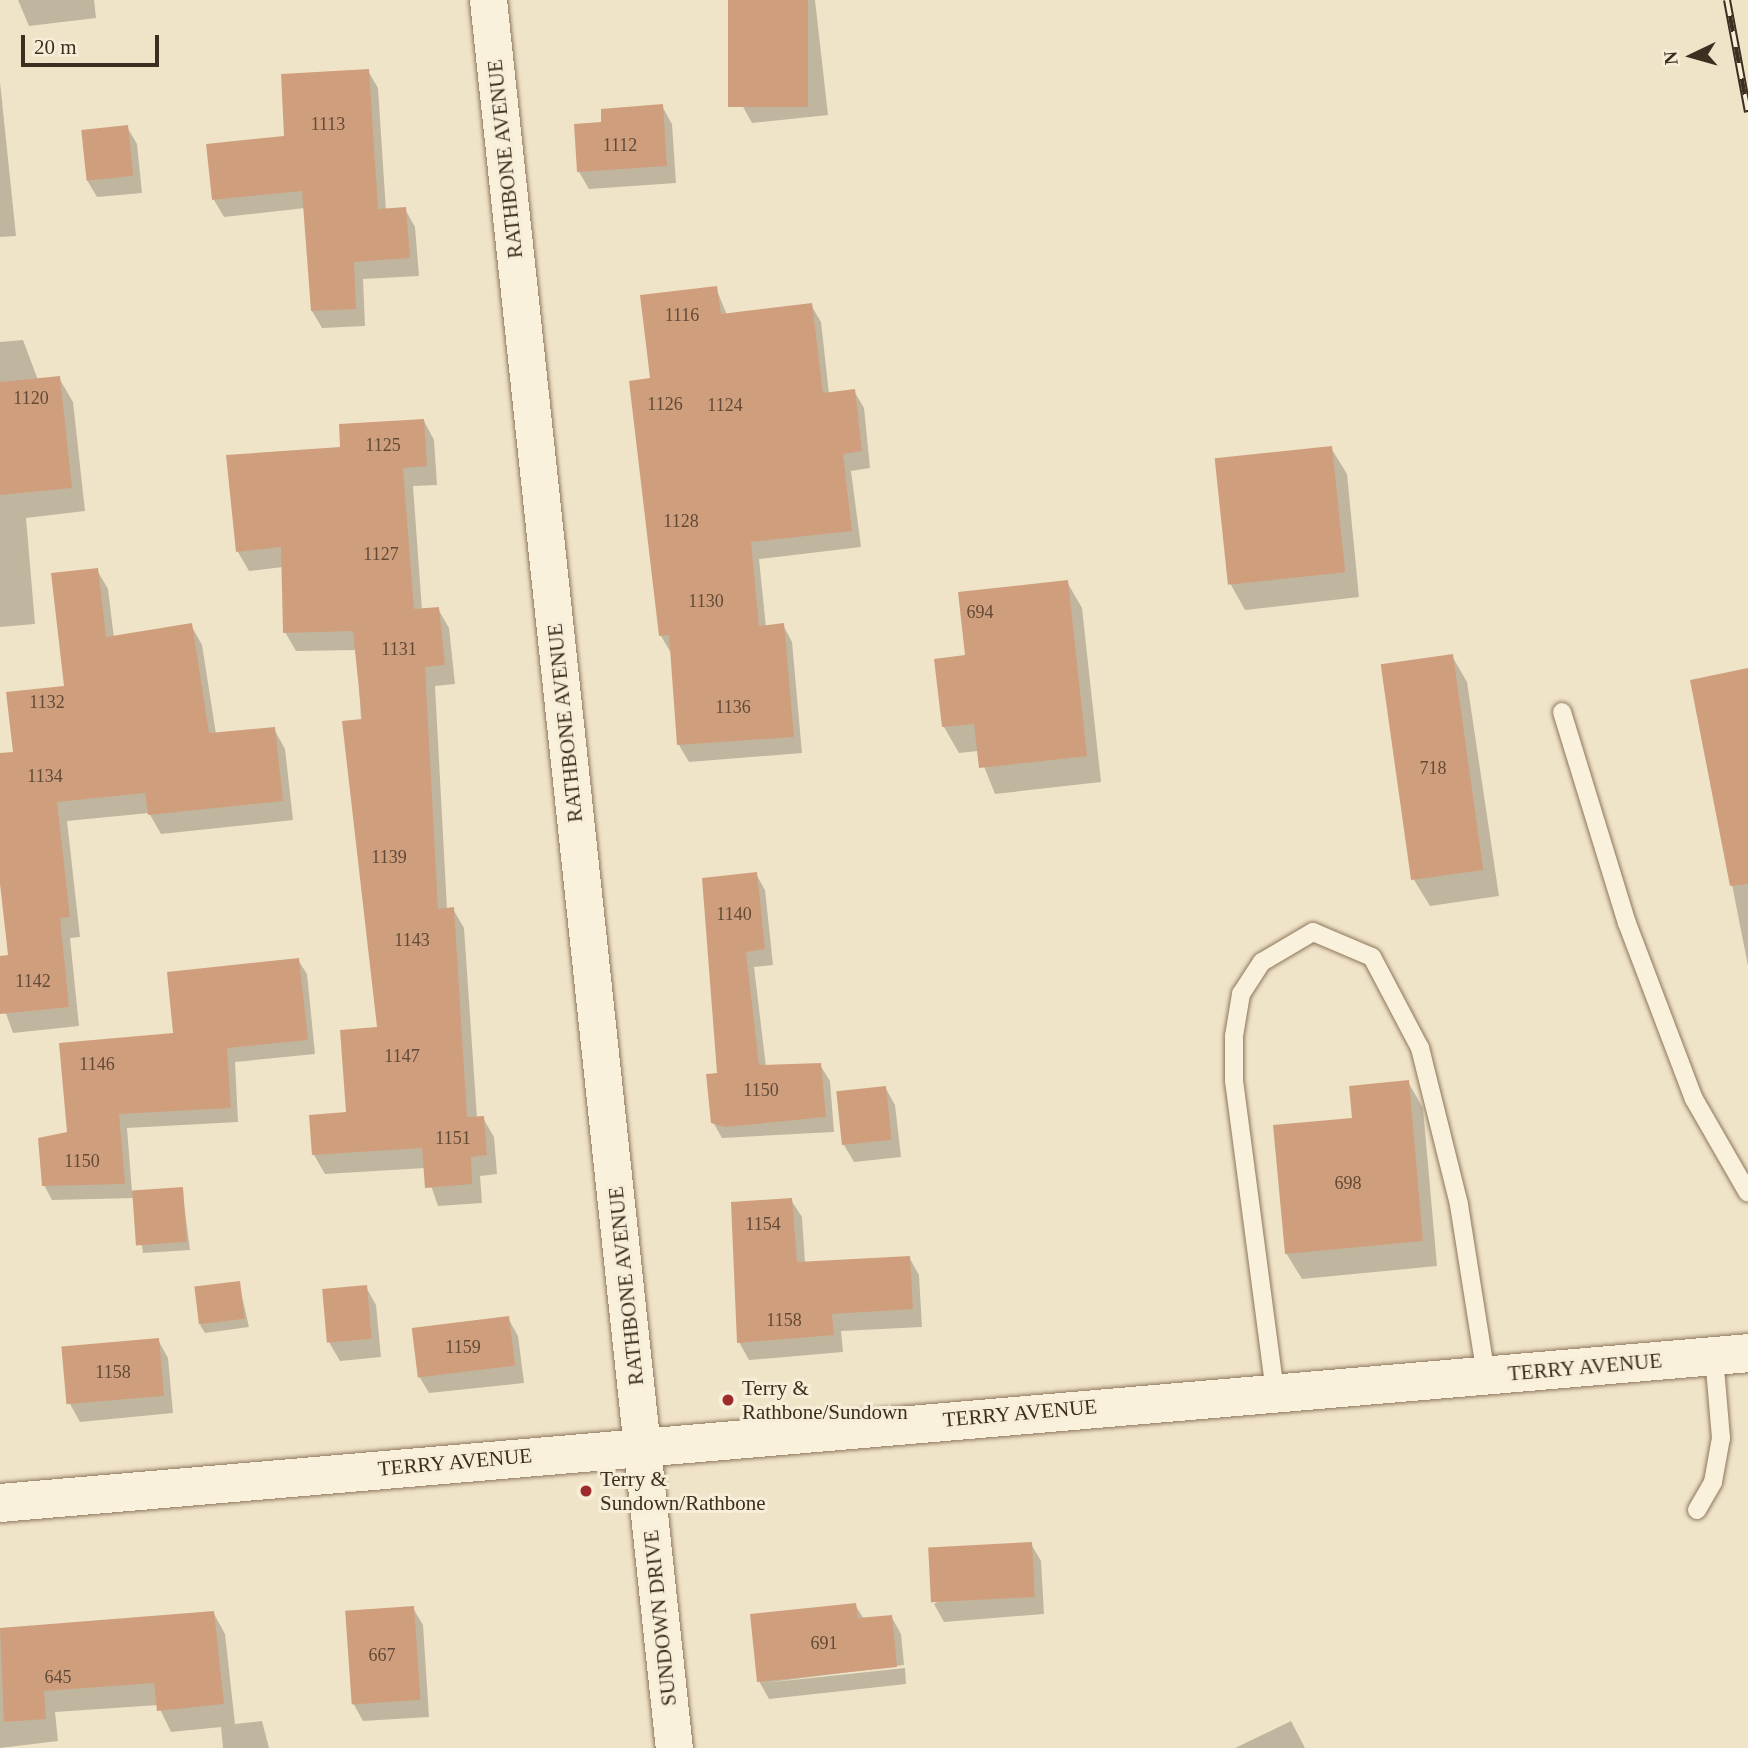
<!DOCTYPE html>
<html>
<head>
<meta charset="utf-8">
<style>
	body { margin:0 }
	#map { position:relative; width:1748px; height:1748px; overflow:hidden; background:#f0e4c8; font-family:Georgia,serif }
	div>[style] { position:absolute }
	.shadow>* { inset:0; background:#0003 }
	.building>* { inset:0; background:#cf9f7d; transform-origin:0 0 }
	.roads { filter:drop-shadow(0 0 2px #8d765c) drop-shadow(0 0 2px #8d765c) }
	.service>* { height:18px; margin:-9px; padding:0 9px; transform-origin:9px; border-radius:9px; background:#faf1dc }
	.minor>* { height:37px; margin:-18.5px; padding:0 18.5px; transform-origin:18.5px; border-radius:18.5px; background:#faf1dc }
	.tertiary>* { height:38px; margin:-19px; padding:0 19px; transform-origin:19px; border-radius:19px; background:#faf1dc }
	.rail>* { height:8px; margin-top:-4px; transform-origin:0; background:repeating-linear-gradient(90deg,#f7eed8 0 16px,#3d2e20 0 32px); box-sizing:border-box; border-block:2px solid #3d2e20 }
	.dots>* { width:19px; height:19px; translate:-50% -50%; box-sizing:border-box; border:4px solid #f7eed8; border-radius:50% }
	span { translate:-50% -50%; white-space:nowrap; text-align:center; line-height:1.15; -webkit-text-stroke:6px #f7eed8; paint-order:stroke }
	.number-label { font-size:18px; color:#624a37 }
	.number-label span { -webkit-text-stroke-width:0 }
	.street-label { font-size:21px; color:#3d2e20 }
	.poi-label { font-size:21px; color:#3d2e20 }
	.left { translate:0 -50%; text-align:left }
	.north { position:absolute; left:1657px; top:21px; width:70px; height:70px; -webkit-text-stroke:5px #f7eed8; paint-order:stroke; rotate:265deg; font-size:19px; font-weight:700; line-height:28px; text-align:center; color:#3d2e20 }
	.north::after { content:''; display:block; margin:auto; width:24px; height:32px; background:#3d2e20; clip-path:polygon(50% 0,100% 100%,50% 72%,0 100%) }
	.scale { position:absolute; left:21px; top:35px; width:138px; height:32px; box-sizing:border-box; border:4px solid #3d2e20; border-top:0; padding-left:9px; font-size:21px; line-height:24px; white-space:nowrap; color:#3d2e20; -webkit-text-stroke:5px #f7eed8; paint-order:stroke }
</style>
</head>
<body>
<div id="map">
	<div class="shadow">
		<i style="clip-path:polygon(18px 0,94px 0,96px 18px,29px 26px)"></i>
		<i style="clip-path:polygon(730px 0,815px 0,828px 115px,752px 123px,742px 105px)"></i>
		<i style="clip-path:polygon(368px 71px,378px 88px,386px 211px,405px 209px,415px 227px,419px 276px,363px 279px,365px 326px,322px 328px,312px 311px,305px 208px,224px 217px,214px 200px)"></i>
		<i style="clip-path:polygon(0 82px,16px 236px,0 237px)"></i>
		<i style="clip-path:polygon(662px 106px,672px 124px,676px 183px,589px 189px,579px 172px,603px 124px)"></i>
		<i style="clip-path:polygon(127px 127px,137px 144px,142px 193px,97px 197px,87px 180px)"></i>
		<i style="clip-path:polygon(716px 288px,727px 315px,811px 305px,821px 322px,829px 394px,854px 391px,864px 408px,870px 468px,851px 471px,861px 547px,759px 559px,766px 627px,783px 625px,792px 642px,802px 753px,689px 762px,679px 745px,671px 653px,661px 636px,652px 380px)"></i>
		<i style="clip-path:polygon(23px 340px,38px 380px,59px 378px,73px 402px,85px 511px,26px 518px,35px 624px,0 627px,0 342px)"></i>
		<i style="clip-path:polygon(424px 421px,434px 440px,437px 485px,413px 486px,422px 610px,438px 609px,449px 628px,455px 684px,435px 686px,447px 909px,453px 909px,464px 928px,477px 1118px,483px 1118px,494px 1137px,497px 1174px,480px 1176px,482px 1203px,438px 1206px,425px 1168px,325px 1174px,314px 1155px,348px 1114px,379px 1029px,357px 650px,296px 651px,285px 632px,283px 567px,249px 571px,238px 552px,342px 449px)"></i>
		<i style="clip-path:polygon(1331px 448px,1347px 474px,1359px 597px,1245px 610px,1230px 583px)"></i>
		<i style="clip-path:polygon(97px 570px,108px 589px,114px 638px,191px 625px,202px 645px,216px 734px,274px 729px,285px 749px,293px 820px,161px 834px,149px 813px,67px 821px,80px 937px,70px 938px,79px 1026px,13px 1033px,0 997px,0 957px,10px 956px,0 868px,0 755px,15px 754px,66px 687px)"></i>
		<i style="clip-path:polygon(1067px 582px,1082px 608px,1101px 782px,995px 794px,978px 751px,959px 753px,944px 727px,967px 656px)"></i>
		<i style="clip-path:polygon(1452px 656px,1467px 682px,1499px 896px,1430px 906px,1414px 880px,1383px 667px)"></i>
		<i style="clip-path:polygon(1748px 670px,1748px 966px,1692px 681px)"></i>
		<i style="clip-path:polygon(756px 874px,765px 890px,773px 965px,754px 967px,766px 1067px,820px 1065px,830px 1081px,834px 1132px,722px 1138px,713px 1122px)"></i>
		<i style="clip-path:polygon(298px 960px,307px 974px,315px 1054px,235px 1062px,238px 1122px,127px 1128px,132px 1192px,182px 1189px,190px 1250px,143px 1253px,135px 1198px,52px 1200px,44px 1185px,69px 1134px,175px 1035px)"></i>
		<i style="clip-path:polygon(1408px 1082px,1423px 1108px,1437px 1266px,1302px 1279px,1286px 1253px,1354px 1119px)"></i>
		<i style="clip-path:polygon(885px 1087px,895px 1105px,901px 1157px,854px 1162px,844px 1145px)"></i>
		<i style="clip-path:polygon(791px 1200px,802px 1217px,805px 1263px,909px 1257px,919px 1275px,922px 1327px,841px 1331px,843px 1352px,749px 1360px,739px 1342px)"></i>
		<i style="clip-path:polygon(239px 1283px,249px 1327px,205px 1333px,200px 1325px)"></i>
		<i style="clip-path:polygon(366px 1287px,376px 1305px,381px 1357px,340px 1361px,330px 1344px,324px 1292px)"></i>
		<i style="clip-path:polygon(508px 1318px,518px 1336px,524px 1383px,429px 1393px,419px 1376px)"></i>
		<i style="clip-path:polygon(158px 1340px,168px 1358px,173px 1413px,80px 1422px,70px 1404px)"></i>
		<i style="clip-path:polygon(1031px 1544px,1041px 1561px,1044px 1614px,944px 1622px,934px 1604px)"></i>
		<i style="clip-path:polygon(855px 1605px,864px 1619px,891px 1616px,901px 1634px,904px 1665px,764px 1683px,905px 1668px,906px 1684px,769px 1699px,759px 1681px)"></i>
		<i style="clip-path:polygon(413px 1608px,423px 1625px,429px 1717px,363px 1721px,353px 1703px)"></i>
		<i style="clip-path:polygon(213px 1612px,225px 1634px,235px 1724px,262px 1721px,269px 1748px,223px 1748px,221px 1727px,171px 1732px,158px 1705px,55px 1712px,58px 1741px,0 1748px,0 1629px)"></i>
		<i style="clip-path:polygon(1291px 1721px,1305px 1748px,1235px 1748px)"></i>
	</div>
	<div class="building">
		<i style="left:728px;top:0;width:80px;height:107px"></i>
		<i style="clip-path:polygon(369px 69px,378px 209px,406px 207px,410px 258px,354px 262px,356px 309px,311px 311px,302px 191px,212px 200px,206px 144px,284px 136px,281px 74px)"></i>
		<i style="clip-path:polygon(663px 104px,667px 166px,577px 172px,574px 124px,601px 122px,601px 109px)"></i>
		<i style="left:128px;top:125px;width:51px;height:47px;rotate:84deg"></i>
		<i style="clip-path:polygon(717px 286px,721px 314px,812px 303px,823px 393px,855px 389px,862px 451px,843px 454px,852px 531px,751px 542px,759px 626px,784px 623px,794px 737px,677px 745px,669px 635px,659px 636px,629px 381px,650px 378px,640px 295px)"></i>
		<i style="clip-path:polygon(60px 376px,72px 488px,0 495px,0 382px)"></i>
		<i style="clip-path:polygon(424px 419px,427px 466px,403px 468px,414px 609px,439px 607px,445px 665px,425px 667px,438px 909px,454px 907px,467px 1117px,484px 1116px,487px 1155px,471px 1157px,472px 1184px,425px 1188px,422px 1148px,312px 1155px,309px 1115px,346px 1112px,340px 1030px,377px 1027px,342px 721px,362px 719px,353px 631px,283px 633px,281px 547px,236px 552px,226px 455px,340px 447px,339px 424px)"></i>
		<i style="left:1332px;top:446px;width:127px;height:118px;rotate:84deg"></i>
		<i style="clip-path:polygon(98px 568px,106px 637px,192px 623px,209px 733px,275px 727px,283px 801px,148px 815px,145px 793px,57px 802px,70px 917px,60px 918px,69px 1007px,0 1014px,0 956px,8px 955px,0 884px,0 753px,13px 752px,6px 692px,64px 686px,51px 573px)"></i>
		<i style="clip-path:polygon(1068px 580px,1087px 756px,979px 768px,974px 724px,942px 727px,934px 659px,965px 655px,958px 592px)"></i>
		<i style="left:1453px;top:654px;width:218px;height:73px;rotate:82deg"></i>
		<i style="clip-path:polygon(1748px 668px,1748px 884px,1730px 886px,1690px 680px)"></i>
		<i style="clip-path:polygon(757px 872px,765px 949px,746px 952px,759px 1065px,821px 1063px,826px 1117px,725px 1127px,711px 1123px,706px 1074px,717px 1073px,702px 878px)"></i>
		<i style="clip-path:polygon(299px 958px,308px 1040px,227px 1048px,231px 1108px,119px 1114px,125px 1184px,42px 1186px,38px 1138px,67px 1132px,59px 1043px,173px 1033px,167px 972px)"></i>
		<i style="clip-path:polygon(1409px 1080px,1423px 1241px,1285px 1254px,1273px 1125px,1352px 1118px,1349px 1086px)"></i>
		<i style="left:886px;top:1086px;width:54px;height:50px;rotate:84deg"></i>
		<i style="left:183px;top:1187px;width:55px;height:51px;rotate:86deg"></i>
		<i style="clip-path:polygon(792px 1198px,797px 1262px,910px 1256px,913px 1309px,832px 1314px,834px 1335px,737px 1343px,731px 1202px)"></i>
		<i style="left:240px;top:1281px;width:38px;height:46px;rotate:83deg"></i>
		<i style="left:367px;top:1285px;width:54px;height:45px;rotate:85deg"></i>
		<i style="left:509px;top:1316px;width:50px;height:98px;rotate:83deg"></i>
		<i style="left:159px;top:1338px;width:58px;height:98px;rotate:85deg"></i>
		<i style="left:1032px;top:1542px;width:55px;height:104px;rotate:87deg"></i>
		<i style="clip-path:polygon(856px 1603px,858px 1618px,892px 1615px,897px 1667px,757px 1682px,750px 1614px)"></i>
		<i style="left:414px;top:1606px;width:94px;height:69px;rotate:86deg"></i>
		<i style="clip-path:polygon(214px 1611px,224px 1704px,157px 1711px,154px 1683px,44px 1691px,46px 1719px,4px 1722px,0 1628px)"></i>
	</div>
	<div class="roads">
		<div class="service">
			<i style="left:1562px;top:712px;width:221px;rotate:72.9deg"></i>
			<i style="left:1627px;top:923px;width:188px;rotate:69.2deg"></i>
			<i style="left:1694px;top:1099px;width:108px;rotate:60.1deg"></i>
			<i style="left:1275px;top:1392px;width:314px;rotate:-97.5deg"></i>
			<i style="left:1234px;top:1081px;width:45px;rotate:-90deg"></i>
			<i style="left:1234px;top:1036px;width:43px;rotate:-80.5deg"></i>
			<i style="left:1241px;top:994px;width:38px;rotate:-57deg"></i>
			<i style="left:1262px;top:962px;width:59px;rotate:-30.5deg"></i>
			<i style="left:1313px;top:932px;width:64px;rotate:23deg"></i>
			<i style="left:1372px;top:957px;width:103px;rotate:62.2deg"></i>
			<i style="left:1420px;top:1048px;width:162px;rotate:76deg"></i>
			<i style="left:1459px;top:1205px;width:172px;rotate:81deg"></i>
			<i style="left:1697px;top:1510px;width:32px;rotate:-60deg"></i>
			<i style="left:1713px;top:1482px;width:45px;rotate:-79.7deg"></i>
			<i style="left:1721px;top:1438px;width:82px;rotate:-94.9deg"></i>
		</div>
		<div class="minor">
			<i style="left:488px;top:0;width:1758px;rotate:83.93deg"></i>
		</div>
		<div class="tertiary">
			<i style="left:0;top:1503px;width:1754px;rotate:-4.9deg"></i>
		</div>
	</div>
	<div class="rail">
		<i style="left:1727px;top:0;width:114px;rotate:79.4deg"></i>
	</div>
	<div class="dots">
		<i style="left:728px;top:1400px;background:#9e2a2b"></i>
		<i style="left:586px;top:1491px;background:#9e2a2b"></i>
	</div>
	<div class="number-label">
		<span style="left:328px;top:124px">1113</span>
		<span style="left:620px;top:145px">1112</span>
		<span style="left:682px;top:315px">1116</span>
		<span style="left:31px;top:398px">1120</span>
		<span style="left:665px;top:404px">1126</span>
		<span style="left:725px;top:405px">1124</span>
		<span style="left:383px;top:445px">1125</span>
		<span style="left:681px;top:521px">1128</span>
		<span style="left:381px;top:554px">1127</span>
		<span style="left:706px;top:601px">1130</span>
		<span style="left:980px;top:612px">694</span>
		<span style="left:399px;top:649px">1131</span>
		<span style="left:47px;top:702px">1132</span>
		<span style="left:733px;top:707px">1136</span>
		<span style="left:1433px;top:768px">718</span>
		<span style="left:45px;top:776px">1134</span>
		<span style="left:389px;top:857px">1139</span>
		<span style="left:734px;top:914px">1140</span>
		<span style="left:412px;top:940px">1143</span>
		<span style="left:33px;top:981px">1142</span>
		<span style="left:402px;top:1056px">1147</span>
		<span style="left:97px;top:1064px">1146</span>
		<span style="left:761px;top:1090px">1150</span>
		<span style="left:453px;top:1138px">1151</span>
		<span style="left:82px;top:1161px">1150</span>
		<span style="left:1348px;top:1183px">698</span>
		<span style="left:763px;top:1224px">1154</span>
		<span style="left:784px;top:1320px">1158</span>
		<span style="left:463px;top:1347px">1159</span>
		<span style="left:113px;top:1372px">1158</span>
		<span style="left:824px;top:1643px">691</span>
		<span style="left:382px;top:1655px">667</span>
		<span style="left:58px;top:1677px">645</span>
	</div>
	<div class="street-label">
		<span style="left:505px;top:159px;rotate:-96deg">RATHBONE AVENUE</span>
		<span style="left:565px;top:723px;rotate:-96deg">RATHBONE AVENUE</span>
		<span style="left:626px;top:1286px;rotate:-96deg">RATHBONE AVENUE</span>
		<span style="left:1585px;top:1367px;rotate:-5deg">TERRY AVENUE</span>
		<span style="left:1020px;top:1413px;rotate:-5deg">TERRY AVENUE</span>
		<span style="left:455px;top:1462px;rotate:-5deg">TERRY AVENUE</span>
		<span style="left:660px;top:1618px;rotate:-96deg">SUNDOWN DRIVE</span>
	</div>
	<div class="poi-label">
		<span class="left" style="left:742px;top:1400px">Terry &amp;<br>Rathbone/Sundown</span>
		<span class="left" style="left:600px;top:1491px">Terry &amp;<br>Sundown/Rathbone</span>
	</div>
	<div class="north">N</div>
	<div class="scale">20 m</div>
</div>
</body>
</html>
